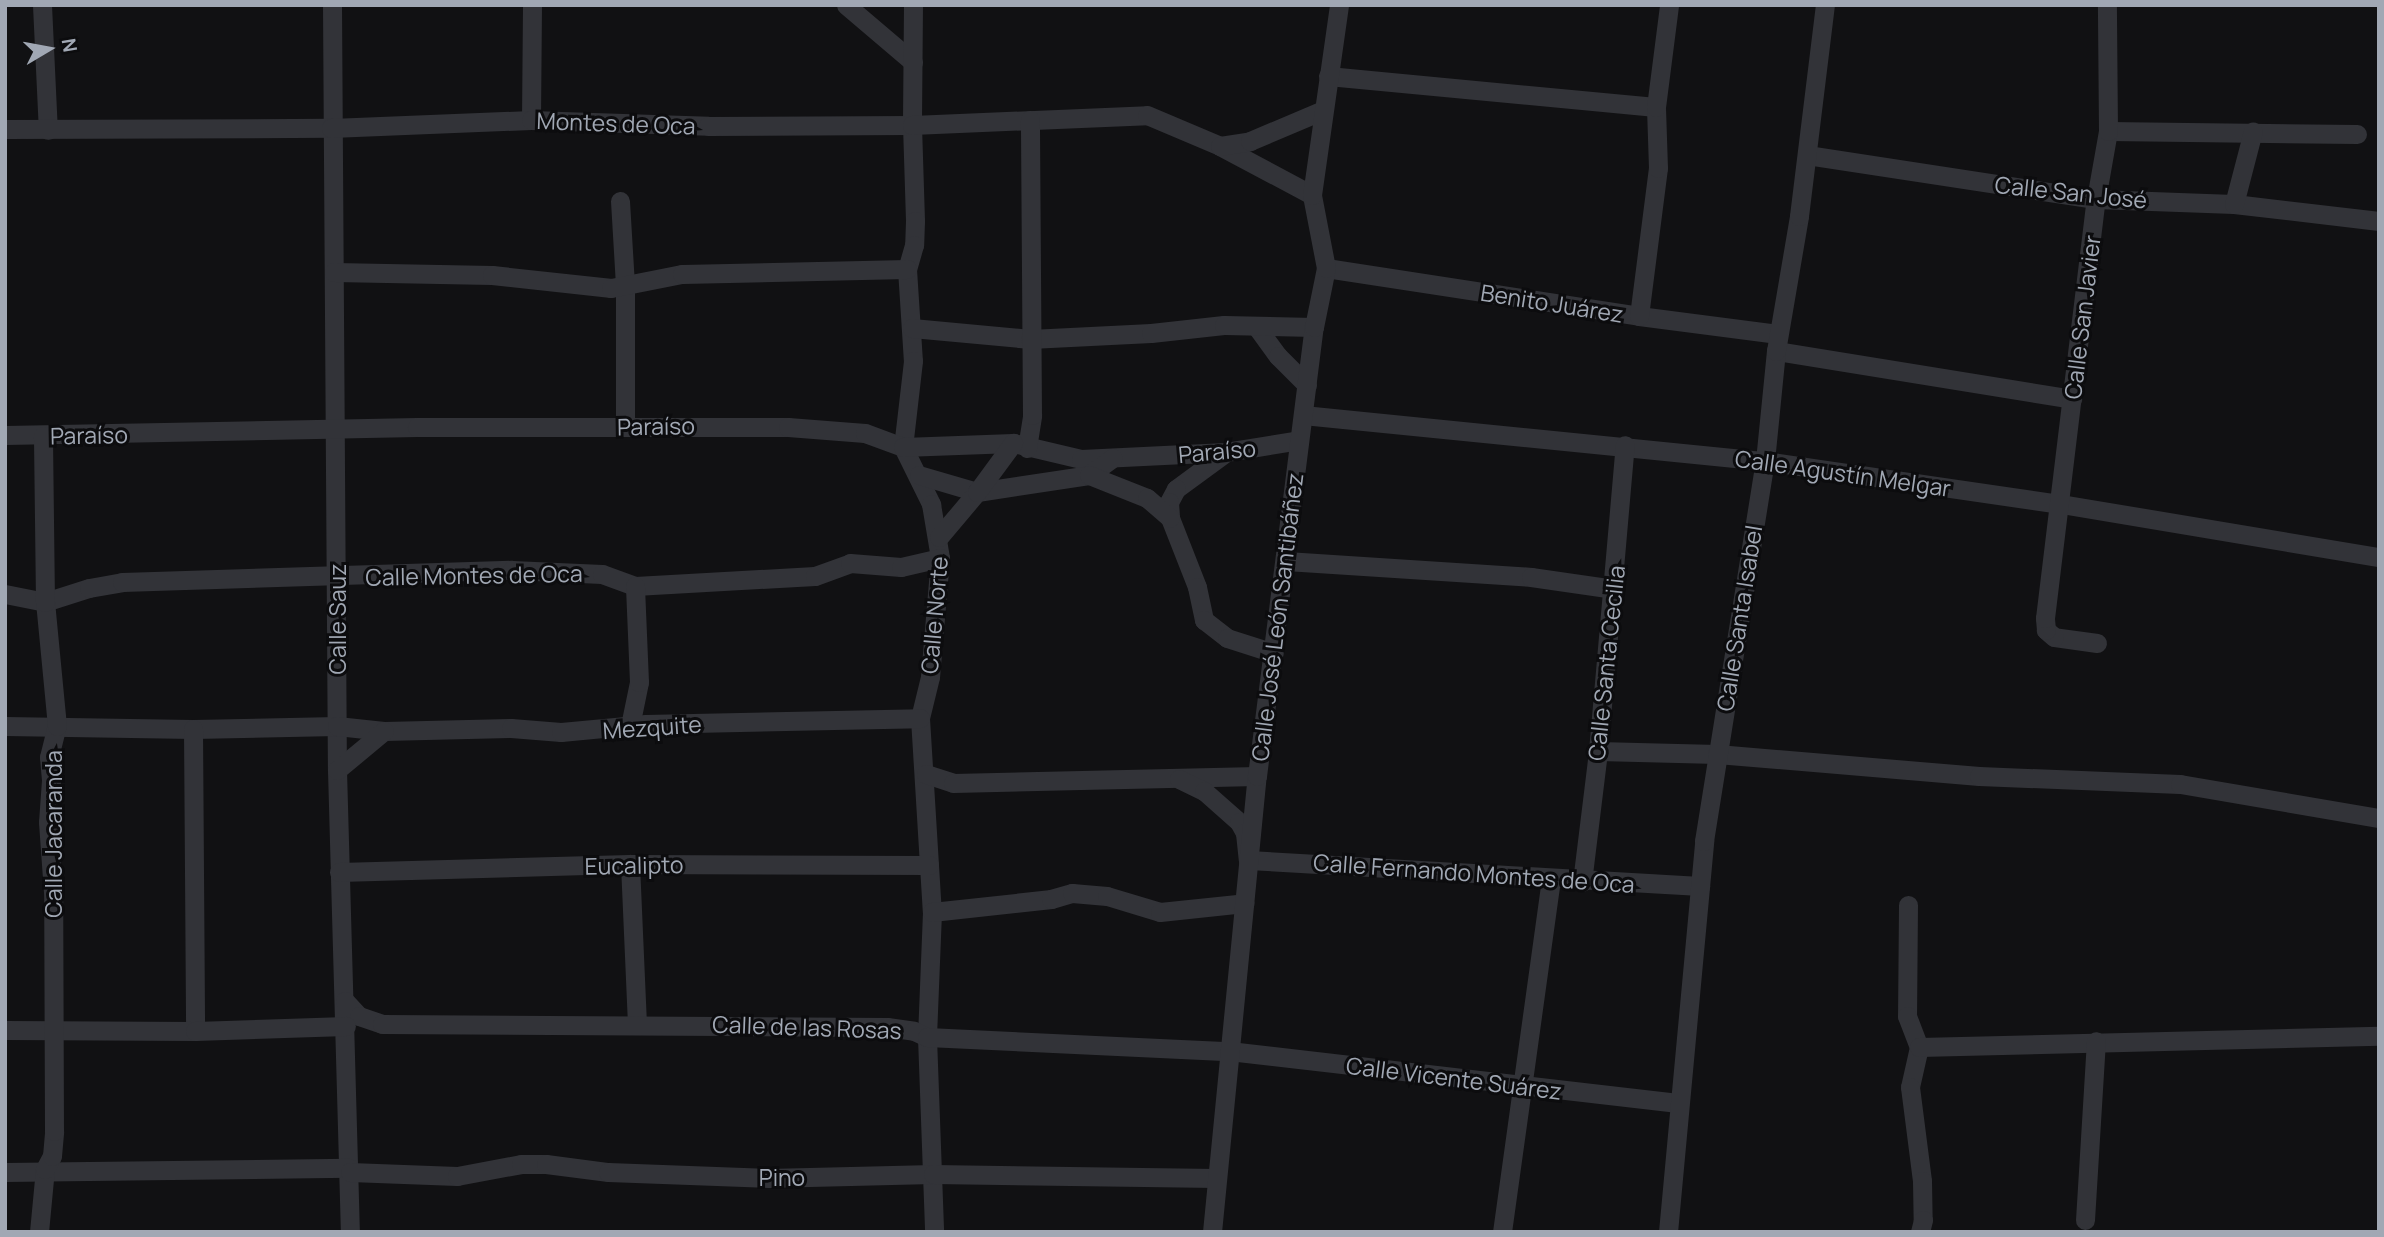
<!DOCTYPE html>
<html>
<head>
<meta charset="utf-8">
<style>
	body { margin:0 }
	#map { position:relative; width:2384px; height:1237px; overflow:hidden; background:#111113; font-family:Manrope,sans-serif }
	div>[style] { position:absolute }
	.minor>* { height:19px; margin:-9.5px; padding:0 9.5px; transform-origin:9.5px; border-radius:9.5px; background:#323338 }
	span { translate:-50% -50%; white-space:nowrap; text-align:center; line-height:1.15; -webkit-text-stroke:6px #0c0c0e; paint-order:stroke }
	.street-label { font-size:23px; color:#a1a8b4 }
	.frame { position:absolute; inset:0; border:7px solid #a1a8b4; pointer-events:none }
	.north { position:absolute; left:14px; top:14px; width:70px; height:70px; -webkit-text-stroke:5px #0c0c0e; paint-order:stroke; rotate:80deg; font-size:19px; font-weight:700; line-height:28px; text-align:center; color:#a1a8b4 }
	.north::after { content:''; display:block; margin:auto; width:24px; height:32px; background:#a1a8b4; clip-path:polygon(50% 0,100% 100%,50% 72%,0 100%) }
</style>
</head>
<body>
<div id="map">
	<div class="minor">
		<i style="left:42px;top:5px;width:125px;rotate:87.3deg"></i>
		<i style="left:332px;top:5px;width:765px;rotate:89.63deg"></i>
		<i style="left:337px;top:770px;width:462px;rotate:88.4deg"></i>
		<i style="left:846px;top:5px;width:88px;rotate:40.4deg"></i>
		<i style="left:913px;top:5px;width:120px;rotate:90.5deg"></i>
		<i style="left:912px;top:125px;width:96px;rotate:88.2deg"></i>
		<i style="left:915px;top:221px;width:24px;rotate:92deg"></i>
		<i style="left:914px;top:245px;width:25px;rotate:106deg"></i>
		<i style="left:907px;top:269px;width:92px;rotate:86.3deg"></i>
		<i style="left:913px;top:361px;width:87px;rotate:96.6deg"></i>
		<i style="left:903px;top:447px;width:64px;rotate:63.8deg"></i>
		<i style="left:931px;top:504px;width:55px;rotate:80.5deg"></i>
		<i style="left:940px;top:558px;width:119px;rotate:94.8deg"></i>
		<i style="left:930px;top:677px;width:42px;rotate:103.7deg"></i>
		<i style="left:920px;top:718px;width:194px;rotate:86.5deg"></i>
		<i style="left:932px;top:912px;width:125px;rotate:92.3deg"></i>
		<i style="left:927px;top:1037px;width:195px;rotate:87.9deg"></i>
		<i style="left:1328px;top:76px;width:329px;rotate:5.4deg"></i>
		<i style="left:531px;top:120px;width:115px;rotate:-89.5deg"></i>
		<i style="left:5px;top:129px;width:326px;rotate:-0.2deg"></i>
		<i style="left:331px;top:128px;width:200px;rotate:-2.3deg"></i>
		<i style="left:531px;top:120px;width:177px;rotate:1.9deg"></i>
		<i style="left:708px;top:126px;width:204px;rotate:-0.3deg"></i>
		<i style="left:912px;top:125px;width:235px;rotate:-2.4deg"></i>
		<i style="left:1147px;top:115px;width:79px;rotate:23deg"></i>
		<i style="left:1220px;top:146px;width:104px;rotate:28deg"></i>
		<i style="left:2108px;top:131px;width:249px;rotate:0.7deg"></i>
		<i style="left:1220px;top:146px;width:30px;rotate:-9deg"></i>
		<i style="left:1250px;top:141px;width:79px;rotate:-23deg"></i>
		<i style="left:1807px;top:155px;width:292px;rotate:8.7deg"></i>
		<i style="left:2096px;top:199px;width:138px;rotate:2.1deg"></i>
		<i style="left:2234px;top:204px;width:146px;rotate:6.7deg"></i>
		<i style="left:620px;top:201px;width:85px;rotate:86.6deg"></i>
		<i style="left:625px;top:286px;width:139px;rotate:90deg"></i>
		<i style="left:2234px;top:204px;width:75px;rotate:-75.4deg"></i>
		<i style="left:1326px;top:268px;width:317px;rotate:8.7deg"></i>
		<i style="left:1639px;top:316px;width:140px;rotate:7.4deg"></i>
		<i style="left:334px;top:272px;width:158px;rotate:1.1deg"></i>
		<i style="left:492px;top:275px;width:120px;rotate:6.2deg"></i>
		<i style="left:611px;top:288px;width:72px;rotate:-11.2deg"></i>
		<i style="left:682px;top:274px;width:225px;rotate:-1.3deg"></i>
		<i style="left:1639px;top:316px;width:149px;rotate:-82.7deg"></i>
		<i style="left:1658px;top:168px;width:61px;rotate:-91.9deg"></i>
		<i style="left:1656px;top:107px;width:103px;rotate:-82.7deg"></i>
		<i style="left:1256px;top:326px;width:37px;rotate:54deg"></i>
		<i style="left:1278px;top:356px;width:41px;rotate:45deg"></i>
		<i style="left:912px;top:328px;width:119px;rotate:5.3deg"></i>
		<i style="left:1030px;top:339px;width:121px;rotate:-2.8deg"></i>
		<i style="left:1151px;top:333px;width:73px;rotate:-6.3deg"></i>
		<i style="left:1224px;top:325px;width:90px;rotate:1.3deg"></i>
		<i style="left:1776px;top:351px;width:300px;rotate:9.2deg"></i>
		<i style="left:1303px;top:415px;width:464px;rotate:5.7deg"></i>
		<i style="left:1765px;top:461px;width:299px;rotate:8.3deg"></i>
		<i style="left:2061px;top:504px;width:322px;rotate:9.5deg"></i>
		<i style="left:5px;top:435px;width:412px;rotate:-1.1deg"></i>
		<i style="left:417px;top:427px;width:371px"></i>
		<i style="left:788px;top:427px;width:77px;rotate:4.5deg"></i>
		<i style="left:865px;top:433px;width:40px;rotate:20.2deg"></i>
		<i style="left:903px;top:447px;width:110px;rotate:-2.1deg"></i>
		<i style="left:1013px;top:443px;width:70px;rotate:13.2deg"></i>
		<i style="left:1081px;top:459px;width:145px;rotate:-2.8deg"></i>
		<i style="left:1226px;top:452px;width:74px;rotate:-9.3deg"></i>
		<i style="left:1027px;top:448px;width:33px;rotate:-81deg"></i>
		<i style="left:1032px;top:415px;width:295px;rotate:-90.4deg"></i>
		<i style="left:1225px;top:453px;width:61px;rotate:143.7deg"></i>
		<i style="left:1176px;top:489px;width:15px;rotate:118deg"></i>
		<i style="left:1169px;top:502px;width:16px;rotate:86deg"></i>
		<i style="left:1170px;top:518px;width:74px;rotate:68.6deg"></i>
		<i style="left:1197px;top:587px;width:34px;rotate:78deg"></i>
		<i style="left:1204px;top:620px;width:29px;rotate:38deg"></i>
		<i style="left:1227px;top:638px;width:49px;rotate:17.7deg"></i>
		<i style="left:919px;top:475px;width:60px;rotate:16.3deg"></i>
		<i style="left:977px;top:492px;width:113px;rotate:-8.6deg"></i>
		<i style="left:1089px;top:475px;width:29px;rotate:-36deg"></i>
		<i style="left:1089px;top:475px;width:62px;rotate:21.6deg"></i>
		<i style="left:1147px;top:498px;width:30px;rotate:41deg"></i>
		<i style="left:939px;top:537px;width:59px;rotate:-49.8deg"></i>
		<i style="left:977px;top:492px;width:61px;rotate:-53.7deg"></i>
		<i style="left:1286px;top:561px;width:246px;rotate:3.7deg"></i>
		<i style="left:1531px;top:577px;width:84px;rotate:8.2deg"></i>
		<i style="left:5px;top:594px;width:41px;rotate:11.3deg"></i>
		<i style="left:45px;top:602px;width:46px;rotate:-17.7deg"></i>
		<i style="left:89px;top:588px;width:34px;rotate:-10deg"></i>
		<i style="left:122px;top:582px;width:390px;rotate:-1.8deg"></i>
		<i style="left:512px;top:570px;width:90px;rotate:2.5deg"></i>
		<i style="left:602px;top:574px;width:35px;rotate:20deg"></i>
		<i style="left:635px;top:586px;width:180px;rotate:-3.2deg"></i>
		<i style="left:815px;top:576px;width:37px;rotate:-20deg"></i>
		<i style="left:850px;top:563px;width:51px;rotate:4.5deg"></i>
		<i style="left:901px;top:567px;width:40px;rotate:-13deg"></i>
		<i style="left:2097px;top:643px;width:43px;rotate:-172.1deg"></i>
		<i style="left:2054px;top:637px;width:11px;rotate:-139deg"></i>
		<i style="left:2046px;top:630px;width:12px;rotate:-95deg"></i>
		<i style="left:2045px;top:618px;width:422px;rotate:-83.1deg"></i>
		<i style="left:2096px;top:199px;width:69px;rotate:-80deg"></i>
		<i style="left:2108px;top:131px;width:126px;rotate:-90.5deg"></i>
		<i style="left:5px;top:726px;width:188px;rotate:0.9deg"></i>
		<i style="left:193px;top:729px;width:144px;rotate:-1.2deg"></i>
		<i style="left:337px;top:726px;width:47px;rotate:6.1deg"></i>
		<i style="left:384px;top:731px;width:127px;rotate:-1.4deg"></i>
		<i style="left:511px;top:728px;width:50px;rotate:4.6deg"></i>
		<i style="left:561px;top:732px;width:84px;rotate:-5.4deg"></i>
		<i style="left:645px;top:724px;width:275px;rotate:-1.2deg"></i>
		<i style="left:630px;top:726px;width:45px;rotate:-78.4deg"></i>
		<i style="left:639px;top:682px;width:96px;rotate:-92.4deg"></i>
		<i style="left:193px;top:729px;width:302px;rotate:89.6deg"></i>
		<i style="left:1598px;top:751px;width:119px;rotate:1.4deg"></i>
		<i style="left:1717px;top:754px;width:263px;rotate:4.8deg"></i>
		<i style="left:1979px;top:776px;width:201px;rotate:2.3deg"></i>
		<i style="left:2180px;top:784px;width:202px;rotate:9.7deg"></i>
		<i style="left:337px;top:770px;width:61px;rotate:-39.7deg"></i>
		<i style="left:926px;top:774px;width:28px;rotate:18deg"></i>
		<i style="left:953px;top:783px;width:304px;rotate:-1.3deg"></i>
		<i style="left:1179px;top:779px;width:28px;rotate:26deg"></i>
		<i style="left:1204px;top:791px;width:47px;rotate:41.5deg"></i>
		<i style="left:1239px;top:822px;width:13px;rotate:61deg"></i>
		<i style="left:1245px;top:833px;width:27px;rotate:84deg"></i>
		<i style="left:1248px;top:860px;width:453px;rotate:3.3deg"></i>
		<i style="left:630px;top:864px;width:159px;rotate:87.5deg"></i>
		<i style="left:339px;top:872px;width:291px;rotate:-1.6deg"></i>
		<i style="left:630px;top:864px;width:299px;rotate:0.2deg"></i>
		<i style="left:1582px;top:882px;width:132px;rotate:-83deg"></i>
		<i style="left:1598px;top:751px;width:307px;rotate:-85deg"></i>
		<i style="left:1908px;top:905px;width:111px;rotate:90.5deg"></i>
		<i style="left:1907px;top:1016px;width:33px;rotate:69deg"></i>
		<i style="left:1919px;top:1047px;width:41px;rotate:102.7deg"></i>
		<i style="left:1910px;top:1087px;width:95px;rotate:82.7deg"></i>
		<i style="left:1922px;top:1181px;width:39px;rotate:89deg"></i>
		<i style="left:1923px;top:1220px;width:12px;rotate:104deg"></i>
		<i style="left:932px;top:912px;width:120px;rotate:-6.2deg"></i>
		<i style="left:1051px;top:899px;width:22px;rotate:-16deg"></i>
		<i style="left:1072px;top:893px;width:35px;rotate:5deg"></i>
		<i style="left:1107px;top:896px;width:55px;rotate:16.8deg"></i>
		<i style="left:1160px;top:912px;width:85px;rotate:-6deg"></i>
		<i style="left:345px;top:1001px;width:21px;rotate:47deg"></i>
		<i style="left:359px;top:1016px;width:24px;rotate:19deg"></i>
		<i style="left:382px;top:1024px;width:505px;rotate:0.34deg"></i>
		<i style="left:887px;top:1027px;width:27px;rotate:8deg"></i>
		<i style="left:914px;top:1031px;width:14px;rotate:25deg"></i>
		<i style="left:927px;top:1037px;width:302px;rotate:2.7deg"></i>
		<i style="left:1229px;top:1051px;width:452px;rotate:6.6deg"></i>
		<i style="left:5px;top:1030px;width:190px;rotate:0.3deg"></i>
		<i style="left:195px;top:1031px;width:151px;rotate:-1.9deg"></i>
		<i style="left:1919px;top:1047px;width:460px;rotate:-1.4deg"></i>
		<i style="left:5px;top:1172px;width:344px;rotate:-0.7deg"></i>
		<i style="left:350px;top:1172px;width:107px;rotate:2.1deg"></i>
		<i style="left:457px;top:1176px;width:65px;rotate:-10.6deg"></i>
		<i style="left:521px;top:1164px;width:25px"></i>
		<i style="left:546px;top:1164px;width:63px;rotate:7.4deg"></i>
		<i style="left:608px;top:1172px;width:160px;rotate:2.1deg"></i>
		<i style="left:768px;top:1178px;width:165px;rotate:-1.4deg"></i>
		<i style="left:933px;top:1174px;width:283px;rotate:0.8deg"></i>
		<i style="left:2085px;top:1220px;width:179px;rotate:-86.5deg"></i>
		<i style="left:39px;top:1232px;width:63px;rotate:-84.6deg"></i>
		<i style="left:45px;top:1169px;width:15px;rotate:-62deg"></i>
		<i style="left:52px;top:1156px;width:25px;rotate:-85deg"></i>
		<i style="left:54px;top:1131px;width:239px;rotate:-90.2deg"></i>
		<i style="left:53px;top:892px;width:70px;rotate:-94.1deg"></i>
		<i style="left:48px;top:822px;width:42px;rotate:-85.9deg"></i>
		<i style="left:51px;top:780px;width:23px;rotate:-95deg"></i>
		<i style="left:49px;top:757px;width:32px;rotate:-76deg"></i>
		<i style="left:57px;top:726px;width:125px;rotate:-95.5deg"></i>
		<i style="left:45px;top:602px;width:166px;rotate:-90.7deg"></i>
		<i style="left:1212px;top:1232px;width:458px;rotate:-84.4deg"></i>
		<i style="left:1257px;top:776px;width:453px;rotate:-82.8deg"></i>
		<i style="left:1314px;top:327px;width:60px;rotate:-78.5deg"></i>
		<i style="left:1326px;top:268px;width:74px;rotate:-100.9deg"></i>
		<i style="left:1312px;top:195px;width:192px;rotate:-81.9deg"></i>
		<i style="left:1502px;top:1232px;width:356px;rotate:-82.1deg"></i>
		<i style="left:1668px;top:1232px;width:393px;rotate:-84.7deg"></i>
		<i style="left:1704px;top:841px;width:385px;rotate:-80.9deg"></i>
		<i style="left:1765px;top:461px;width:111px;rotate:-84.3deg"></i>
		<i style="left:1776px;top:351px;width:137px;rotate:-80.3deg"></i>
		<i style="left:1799px;top:216px;width:213px;rotate:-83deg"></i>
	</div>
	<div class="street-label">
		<span style="left:616px;top:123px;rotate:2deg">Montes de Oca</span>
		<span style="left:2071px;top:192px;rotate:6deg">Calle San José</span>
		<span style="left:1552px;top:303px;rotate:9deg">Benito Juárez</span>
		<span style="left:2082px;top:317px;rotate:-83deg">Calle San Javier</span>
		<span style="left:656px;top:426px;rotate:-1deg">Paraíso</span>
		<span style="left:89px;top:435px;rotate:-1deg">Paraíso</span>
		<span style="left:1217px;top:451px;rotate:-5deg">Paraíso</span>
		<span style="left:1843px;top:473px;rotate:8deg">Calle Agustín Melgar</span>
		<span style="left:474px;top:575px;rotate:-1deg">Calle Montes de Oca</span>
		<span style="left:934px;top:615px;rotate:-85deg">Calle Norte</span>
		<span style="left:1277px;top:617px;rotate:-83deg">Calle José León Santibáñez</span>
		<span style="left:1739px;top:618px;rotate:-81deg">Calle Santa Isabel</span>
		<span style="left:337px;top:619px;rotate:-90deg">Calle Sauz</span>
		<span style="left:1606px;top:663px;rotate:-84deg">Calle Santa Cecilia</span>
		<span style="left:652px;top:727px;rotate:-4deg">Mezquite</span>
		<span style="left:53px;top:834px;rotate:-90deg">Calle Jacaranda</span>
		<span style="left:634px;top:865px;rotate:-1deg">Eucalipto</span>
		<span style="left:1474px;top:873px;rotate:4deg">Calle Fernando Montes de Oca</span>
		<span style="left:807px;top:1027px;rotate:2deg">Calle de las Rosas</span>
		<span style="left:1454px;top:1078px;rotate:7deg">Calle Vicente Suárez</span>
		<span style="left:782px;top:1177px">Pino</span>
	</div>
	<div class="frame"></div>
	<div class="north">N</div>
</div>
</body>
</html>
